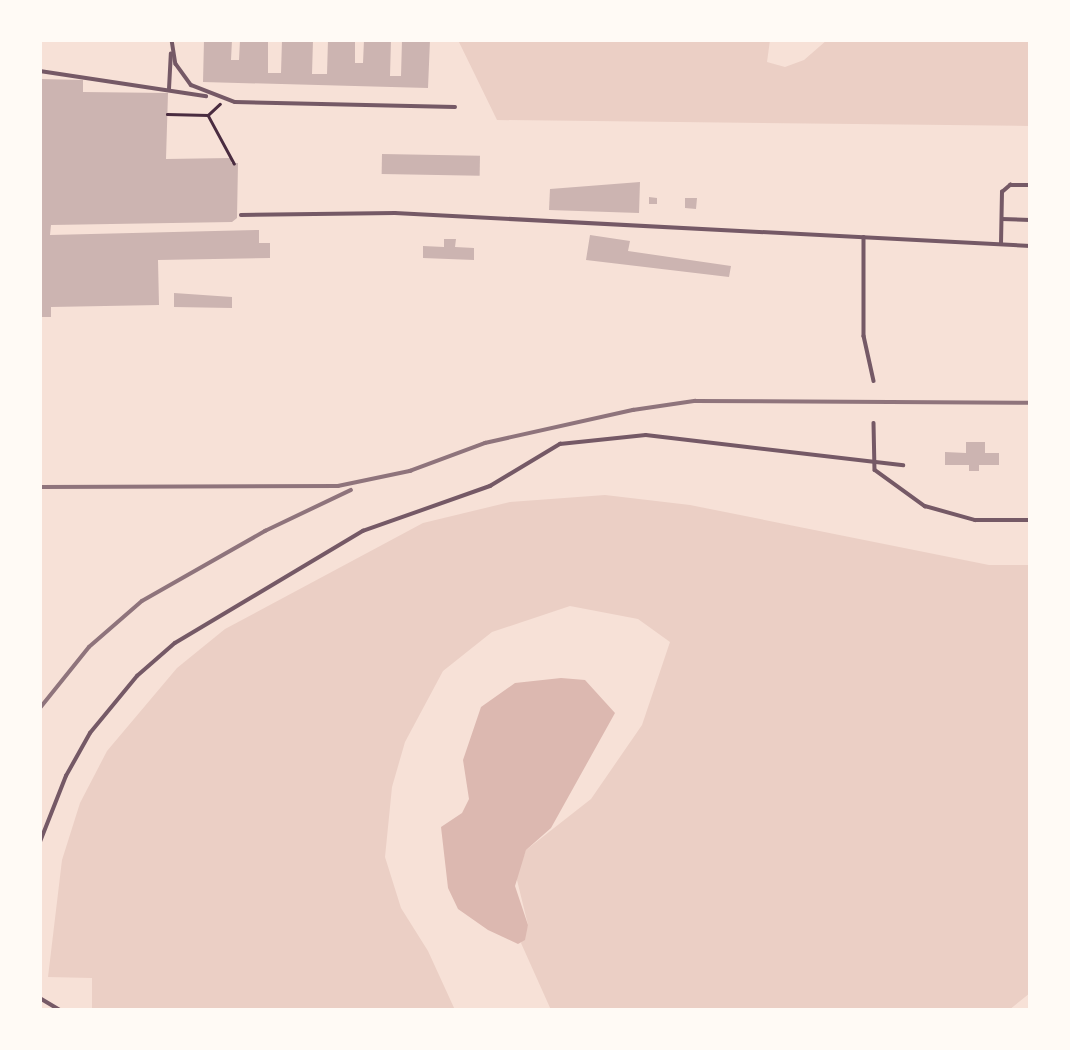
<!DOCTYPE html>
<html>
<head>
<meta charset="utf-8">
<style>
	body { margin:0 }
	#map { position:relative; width:1070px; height:1050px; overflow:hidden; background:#f7e1d7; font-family:Montserrat,sans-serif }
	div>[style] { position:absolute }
	.green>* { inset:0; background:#ebcfc5 }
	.water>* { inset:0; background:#dcb8b0 }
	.building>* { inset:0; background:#ccb4b1; transform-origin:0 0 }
	.path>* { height:2.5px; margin:-1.25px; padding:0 1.25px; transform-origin:1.25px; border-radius:1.25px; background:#4a2c40 }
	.service>* { height:3.5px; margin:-1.75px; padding:0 1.75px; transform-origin:1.75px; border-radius:1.75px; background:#755966 }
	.rail>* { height:3.5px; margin:-1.75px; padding:0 1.75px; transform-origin:1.75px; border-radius:1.75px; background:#8f747c }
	span { translate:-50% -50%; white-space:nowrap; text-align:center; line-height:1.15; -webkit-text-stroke:5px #fffaf5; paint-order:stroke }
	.frame { position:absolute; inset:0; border:42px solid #fffaf5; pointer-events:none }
</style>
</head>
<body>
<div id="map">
	<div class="green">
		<i style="clip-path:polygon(458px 40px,770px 40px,767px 62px,785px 67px,804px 60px,827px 40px,1030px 40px,1030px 126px,497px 120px)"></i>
		<i style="clip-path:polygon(605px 495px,690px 505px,989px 565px,1030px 565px,1030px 993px,1009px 1010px,551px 1010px,521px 943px,528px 925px,516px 876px,526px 850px,591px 799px,642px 725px,670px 642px,638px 619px,570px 606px,492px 632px,443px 671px,405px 742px,392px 787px,385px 857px,401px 908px,428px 951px,455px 1010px,92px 1010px,92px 978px,48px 977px,62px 860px,80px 803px,107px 751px,177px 668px,225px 629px,423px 523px,510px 502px)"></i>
	</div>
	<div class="water">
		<i style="clip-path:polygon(561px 678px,585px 680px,615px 713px,551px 828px,526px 850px,515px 886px,528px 925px,525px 940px,518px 944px,488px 930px,458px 909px,448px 888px,441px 827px,462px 813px,469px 799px,463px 760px,481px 707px,515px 683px)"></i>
	</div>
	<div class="building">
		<i style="clip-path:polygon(204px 40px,232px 40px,231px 60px,239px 60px,240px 40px,268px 40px,268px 73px,281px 73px,282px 40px,313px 40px,312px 74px,327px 74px,328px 40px,355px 40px,355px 63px,363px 63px,364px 40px,391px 40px,390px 76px,401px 76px,402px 40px,430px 40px,428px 88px,203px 82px)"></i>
		<i style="clip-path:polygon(40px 79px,83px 80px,83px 92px,168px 93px,166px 159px,231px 158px,231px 163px,238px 163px,237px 218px,232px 222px,51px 225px,50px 235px,259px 230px,259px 243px,270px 243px,270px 258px,158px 260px,159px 305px,51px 307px,51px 317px,40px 317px)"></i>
		<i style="left:382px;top:154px;width:98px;height:20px;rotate:1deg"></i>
		<i style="clip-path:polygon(640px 182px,639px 213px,549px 210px,550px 189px)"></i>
		<i style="clip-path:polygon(649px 197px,657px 198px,657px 204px,649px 204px)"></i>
		<i style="clip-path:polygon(685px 198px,697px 198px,696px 209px,685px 208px)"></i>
		<i style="clip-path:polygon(590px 235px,630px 241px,628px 251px,731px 266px,729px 277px,586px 260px)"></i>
		<i style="clip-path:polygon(444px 239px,456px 239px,455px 247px,474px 248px,474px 260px,423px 258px,423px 246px,444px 247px)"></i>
		<i style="clip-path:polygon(174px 293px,232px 297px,232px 308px,174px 307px)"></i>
		<i style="clip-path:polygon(966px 442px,985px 442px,985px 453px,999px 453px,999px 465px,979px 465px,979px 471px,969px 471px,969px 465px,945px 465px,945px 452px,966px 453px)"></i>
	</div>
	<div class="path">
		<i style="left:167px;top:114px;width:41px;rotate:1.4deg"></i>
		<i style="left:208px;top:115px;width:16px;rotate:-43deg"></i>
		<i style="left:208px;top:115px;width:55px;rotate:61.6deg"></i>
	</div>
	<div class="service">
		<i style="left:172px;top:40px;width:24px;rotate:81deg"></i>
		<i style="left:176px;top:64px;width:26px;rotate:54deg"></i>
		<i style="left:191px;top:85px;width:47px;rotate:21.1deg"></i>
		<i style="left:235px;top:102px;width:220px;rotate:1.3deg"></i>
		<i style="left:40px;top:71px;width:168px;rotate:8.6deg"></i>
		<i style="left:169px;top:89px;width:35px;rotate:-87deg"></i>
		<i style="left:241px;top:215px;width:154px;rotate:-0.7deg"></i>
		<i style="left:395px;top:213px;width:636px;rotate:2.97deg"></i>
		<i style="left:1002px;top:219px;width:28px;rotate:2deg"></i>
		<i style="left:864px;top:237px;width:99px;rotate:90deg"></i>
		<i style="left:864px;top:336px;width:46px;rotate:77.5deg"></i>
		<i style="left:1001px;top:244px;width:52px;rotate:-88.9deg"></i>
		<i style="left:1002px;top:192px;width:11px;rotate:-41deg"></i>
		<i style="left:1010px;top:185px;width:20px"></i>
		<i style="left:874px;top:423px;width:47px;rotate:88.8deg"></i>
		<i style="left:875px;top:470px;width:62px;rotate:35.8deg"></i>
		<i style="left:925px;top:506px;width:52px;rotate:15.6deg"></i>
		<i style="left:975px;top:520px;width:55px"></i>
		<i style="left:40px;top:842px;width:71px;rotate:-68.5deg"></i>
		<i style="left:66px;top:776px;width:49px;rotate:-60.8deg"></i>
		<i style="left:90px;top:733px;width:74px;rotate:-50.5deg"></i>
		<i style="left:137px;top:676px;width:50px;rotate:-41deg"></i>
		<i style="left:175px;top:643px;width:219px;rotate:-30.8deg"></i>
		<i style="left:363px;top:531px;width:135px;rotate:-19.5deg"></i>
		<i style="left:490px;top:486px;width:82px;rotate:-31deg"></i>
		<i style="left:560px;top:444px;width:86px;rotate:-6deg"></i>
		<i style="left:646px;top:435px;width:259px;rotate:6.7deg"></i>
		<i style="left:40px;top:998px;width:23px;rotate:31deg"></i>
	</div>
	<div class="rail">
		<i style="left:40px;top:487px;width:298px;rotate:-0.2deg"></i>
		<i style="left:338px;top:486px;width:74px;rotate:-11.8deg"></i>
		<i style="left:410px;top:471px;width:80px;rotate:-20.5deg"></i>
		<i style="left:485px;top:443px;width:152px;rotate:-12.6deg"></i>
		<i style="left:633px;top:410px;width:63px;rotate:-8.3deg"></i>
		<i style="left:695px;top:401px;width:335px;rotate:0.3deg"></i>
		<i style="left:40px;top:708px;width:78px;rotate:-51.2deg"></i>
		<i style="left:89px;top:647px;width:70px;rotate:-41deg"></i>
		<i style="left:142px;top:601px;width:142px;rotate:-29.6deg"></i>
		<i style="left:265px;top:531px;width:95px;rotate:-25.5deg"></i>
	</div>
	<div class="frame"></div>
</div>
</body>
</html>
